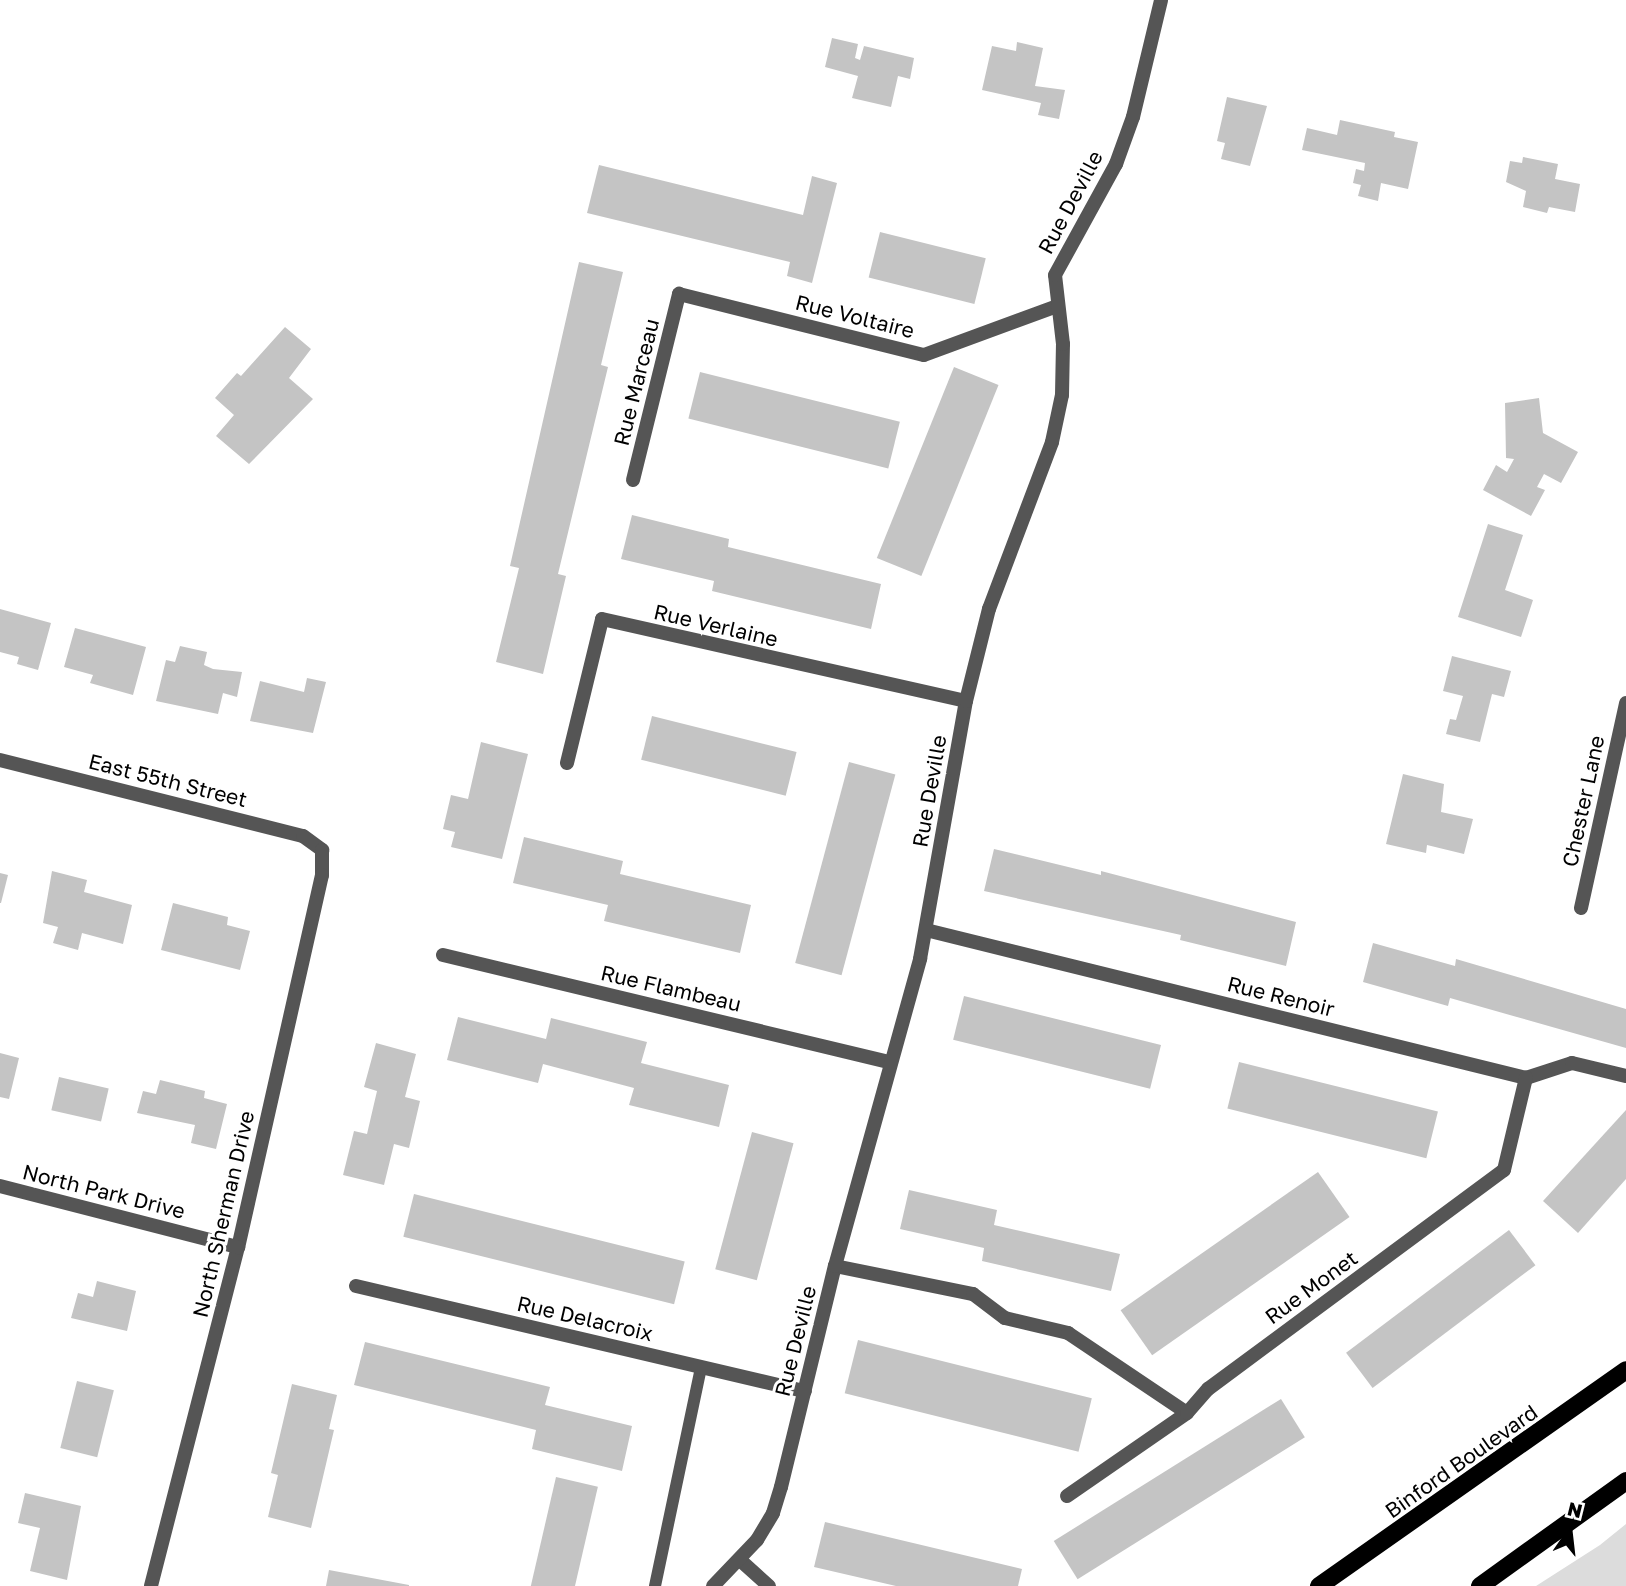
<!DOCTYPE html>
<html>
<head>
<meta charset="utf-8">
<style>
	body { margin:0 }
	#map { position:relative; width:1626px; height:1586px; overflow:hidden; background:#fff; font-family:"Golos Text",sans-serif }
	div>[style] { position:absolute }
	.green>* { inset:0; background:#dcdcdc }
	.building>* { inset:0; background:#c4c4c4; transform-origin:0 0 }
	.lane>* { height:12px; margin:-6px; padding:0 6px; transform-origin:6px; border-radius:6px; background:#555 }
	.street>* { height:14px; margin:-7px; padding:0 7px; transform-origin:7px; border-radius:7px; background:#555 }
	.primary>* { height:18px; margin:-9px; padding:0 9px; transform-origin:9px; border-radius:9px; background:#000 }
	span { translate:-50% -50%; white-space:nowrap; text-align:center; line-height:1.15; -webkit-text-stroke:6px #fff; paint-order:stroke }
	.street-label { font-size:21px; color:#000 }
	.north { position:absolute; left:1535px; top:1495px; width:70px; height:70px; -webkit-text-stroke:5px #fff; paint-order:stroke; rotate:14deg; font-size:19px; font-weight:700; line-height:28px; text-align:center; color:#000 }
	.north::after { content:''; display:block; margin:auto; width:24px; height:32px; background:#000; clip-path:polygon(50% 0,100% 100%,50% 72%,0 100%) }
</style>
</head>
<body>
<div id="map">
	<div class="green">
		<i style="clip-path:polygon(1626px 1524px,1626px 1586px,1536px 1586px,1600px 1545px)"></i>
	</div>
	<div class="building">
		<i style="clip-path:polygon(832px 38px,858px 44px,855px 58px,860px 60px,864px 46px,914px 58px,910px 79px,898px 76px,891px 107px,852px 98px,858px 76px,825px 67px)"></i>
		<i style="clip-path:polygon(1017px 42px,1043px 48px,1035px 86px,1065px 90px,1059px 119px,1038px 115px,1041px 103px,982px 90px,992px 46px,1016px 51px)"></i>
		<i style="clip-path:polygon(1227px 97px,1267px 106px,1250px 166px,1221px 159px,1225px 143px,1217px 141px)"></i>
		<i style="clip-path:polygon(1340px 120px,1395px 132px,1394px 137px,1418px 142px,1408px 189px,1381px 183px,1378px 201px,1358px 196px,1361px 185px,1353px 183px,1356px 169px,1364px 171px,1365px 163px,1302px 150px,1307px 128px,1337px 135px)"></i>
		<i style="clip-path:polygon(1523px 157px,1558px 164px,1555px 179px,1580px 184px,1575px 212px,1549px 207px,1547px 213px,1523px 207px,1526px 191px,1506px 182px,1510px 161px,1522px 163px)"></i>
		<i style="clip-path:polygon(599px 165px,803px 215px,812px 176px,837px 183px,812px 283px,787px 276px,790px 262px,587px 213px)"></i>
		<i style="left:880px;top:232px;width:109px;height:47px;rotate:14deg"></i>
		<i style="clip-path:polygon(579px 262px,623px 272px,601px 365px,608px 367px,558px 574px,566px 576px,543px 674px,496px 662px,519px 568px,510px 566px)"></i>
		<i style="clip-path:polygon(285px 327px,311px 349px,289px 378px,313px 399px,249px 464px,216px 436px,234px 415px,215px 398px,237px 373px,241px 376px)"></i>
		<i style="left:954px;top:367px;width:48px;height:206px;rotate:22deg"></i>
		<i style="left:700px;top:372px;width:206px;height:48px;rotate:14deg"></i>
		<i style="clip-path:polygon(1539px 398px,1543px 433px,1578px 452px,1561px 483px,1544px 474px,1537px 487px,1545px 490px,1531px 516px,1483px 490px,1496px 465px,1507px 472px,1514px 459px,1506px 458px,1505px 403px)"></i>
		<i style="clip-path:polygon(632px 515px,729px 539px,728px 547px,881px 584px,871px 629px,712px 591px,714px 581px,621px 559px)"></i>
		<i style="clip-path:polygon(1488px 524px,1523px 535px,1505px 590px,1533px 600px,1521px 637px,1458px 617px)"></i>
		<i style="clip-path:polygon(0 609px,51px 623px,38px 670px,17px 664px,19px 657px,0 652px)"></i>
		<i style="clip-path:polygon(75px 628px,146px 647px,133px 695px,90px 683px,93px 675px,64px 667px)"></i>
		<i style="clip-path:polygon(180px 646px,207px 652px,204px 665px,213px 669px,242px 672px,237px 697px,223px 693px,218px 714px,156px 701px,166px 660px,175px 662px)"></i>
		<i style="clip-path:polygon(1452px 656px,1511px 671px,1504px 697px,1492px 694px,1480px 742px,1446px 734px,1450px 719px,1456px 720px,1463px 696px,1443px 691px)"></i>
		<i style="clip-path:polygon(307px 678px,326px 682px,313px 733px,250px 721px,260px 681px,304px 692px)"></i>
		<i style="left:652px;top:716px;width:149px;height:45px;rotate:14deg"></i>
		<i style="clip-path:polygon(481px 742px,528px 754px,502px 859px,451px 847px,455px 832px,443px 829px,451px 795px,468px 799px)"></i>
		<i style="left:849px;top:762px;width:48px;height:208px;rotate:15deg"></i>
		<i style="clip-path:polygon(1403px 774px,1444px 784px,1441px 812px,1473px 819px,1464px 854px,1427px 845px,1426px 853px,1386px 844px)"></i>
		<i style="clip-path:polygon(524px 837px,623px 861px,620px 874px,751px 905px,740px 953px,604px 921px,608px 905px,513px 883px)"></i>
		<i style="clip-path:polygon(994px 849px,1101px 875px,1101px 871px,1296px 922px,1286px 966px,1180px 940px,1181px 935px,984px 891px)"></i>
		<i style="clip-path:polygon(52px 871px,87px 880px,84px 892px,132px 905px,123px 944px,82px 933px,78px 950px,53px 943px,58px 927px,43px 923px)"></i>
		<i style="clip-path:polygon(0 873px,8px 875px,1px 903px,0 903px)"></i>
		<i style="clip-path:polygon(173px 903px,228px 917px,227px 925px,250px 931px,240px 970px,161px 950px)"></i>
		<i style="clip-path:polygon(1373px 943px,1455px 966px,1456px 959px,1626px 1009px,1626px 1048px,1450px 998px,1448px 1006px,1363px 982px)"></i>
		<i style="left:964px;top:996px;width:203px;height:45px;rotate:14deg"></i>
		<i style="clip-path:polygon(458px 1017px,546px 1039px,551px 1018px,647px 1042px,641px 1063px,729px 1085px,719px 1127px,629px 1105px,634px 1088px,543px 1064px,538px 1083px,447px 1060px)"></i>
		<i style="clip-path:polygon(376px 1043px,416px 1054px,405px 1097px,420px 1101px,409px 1148px,394px 1144px,384px 1185px,343px 1175px,354px 1131px,367px 1134px,377px 1091px,364px 1087px)"></i>
		<i style="clip-path:polygon(0 1053px,19px 1058px,9px 1099px,0 1097px)"></i>
		<i style="left:1239px;top:1062px;width:205px;height:48px;rotate:14deg"></i>
		<i style="left:59px;top:1077px;width:51px;height:34px;rotate:13deg"></i>
		<i style="clip-path:polygon(160px 1080px,205px 1091px,204px 1098px,227px 1104px,216px 1149px,191px 1143px,195px 1125px,137px 1113px,143px 1091px,156px 1094px)"></i>
		<i style="clip-path:polygon(1626px 1110px,1626px 1179px,1578px 1233px,1543px 1201px)"></i>
		<i style="left:752px;top:1132px;width:43px;height:142px;rotate:15deg"></i>
		<i style="left:1318px;top:1172px;width:55px;height:241px;rotate:55deg"></i>
		<i style="clip-path:polygon(909px 1190px,997px 1210px,994px 1225px,1120px 1254px,1111px 1291px,982px 1261px,984px 1248px,900px 1229px)"></i>
		<i style="left:414px;top:1194px;width:279px;height:44px;rotate:14deg"></i>
		<i style="left:1509px;top:1230px;width:44px;height:204px;rotate:53deg"></i>
		<i style="clip-path:polygon(97px 1281px,136px 1291px,127px 1331px,71px 1318px,78px 1293px,93px 1297px)"></i>
		<i style="left:858px;top:1340px;width:241px;height:55px;rotate:14deg"></i>
		<i style="clip-path:polygon(365px 1342px,550px 1387px,545px 1405px,632px 1426px,622px 1471px,532px 1449px,536px 1430px,354px 1385px)"></i>
		<i style="left:77px;top:1381px;width:38px;height:69px;rotate:14deg"></i>
		<i style="clip-path:polygon(292px 1384px,337px 1395px,329px 1429px,334px 1430px,311px 1528px,268px 1517px,278px 1475px,271px 1473px)"></i>
		<i style="left:1281px;top:1399px;width:45px;height:268px;rotate:58deg"></i>
		<i style="left:556px;top:1477px;width:43px;height:112px;rotate:13deg"></i>
		<i style="clip-path:polygon(25px 1493px,81px 1506px,67px 1580px,30px 1571px,40px 1528px,18px 1523px)"></i>
		<i style="clip-path:polygon(825px 1522px,1022px 1569px,1018px 1586px,896px 1586px,814px 1567px)"></i>
		<i style="clip-path:polygon(329px 1570px,409px 1585px,409px 1586px,326px 1586px)"></i>
	</div>
	<div class="lane">
		<i style="left:655px;top:1586px;width:224px;rotate:-78.1deg"></i>
	</div>
	<div class="street">
		<i style="left:633px;top:480px;width:192px;rotate:-76.1deg"></i>
		<i style="left:679px;top:294px;width:252px;rotate:14deg"></i>
		<i style="left:924px;top:355px;width:142px;rotate:-20.2deg"></i>
		<i style="left:0;top:760px;width:312px;rotate:14.1deg"></i>
		<i style="left:303px;top:836px;width:24px;rotate:36deg"></i>
		<i style="left:322px;top:850px;width:25px;rotate:90deg"></i>
		<i style="left:322px;top:875px;width:381px;rotate:102.7deg"></i>
		<i style="left:238px;top:1247px;width:350px;rotate:104.4deg"></i>
		<i style="left:567px;top:763px;width:148px;rotate:-76.3deg"></i>
		<i style="left:602px;top:619px;width:373px;rotate:12.7deg"></i>
		<i style="left:1581px;top:908px;width:210px;rotate:-77.6deg"></i>
		<i style="left:926px;top:930px;width:618px;rotate:13.86deg"></i>
		<i style="left:1526px;top:1078px;width:48px;rotate:-18.1deg"></i>
		<i style="left:1572px;top:1063px;width:56px;rotate:13.5deg"></i>
		<i style="left:443px;top:955px;width:460px;rotate:13.5deg"></i>
		<i style="left:0;top:1186px;width:246px;rotate:14.4deg"></i>
		<i style="left:835px;top:1266px;width:141px;rotate:11.5deg"></i>
		<i style="left:973px;top:1294px;width:40px;rotate:37deg"></i>
		<i style="left:1005px;top:1318px;width:65px;rotate:13.4deg"></i>
		<i style="left:1068px;top:1333px;width:143px;rotate:33.9deg"></i>
		<i style="left:356px;top:1286px;width:461px;rotate:13.2deg"></i>
		<i style="left:1067px;top:1496px;width:146px;rotate:-34.7deg"></i>
		<i style="left:1187px;top:1413px;width:32px;rotate:-49deg"></i>
		<i style="left:1208px;top:1389px;width:368px;rotate:-36.5deg"></i>
		<i style="left:1504px;top:1170px;width:95px;rotate:-76.6deg"></i>
		<i style="left:740px;top:1560px;width:39px;rotate:42deg"></i>
		<i style="left:713px;top:1586px;width:64px;rotate:-46.3deg"></i>
		<i style="left:757px;top:1540px;width:31px;rotate:-59deg"></i>
		<i style="left:773px;top:1513px;width:27px;rotate:-73deg"></i>
		<i style="left:781px;top:1487px;width:228px;rotate:-76.3deg"></i>
		<i style="left:835px;top:1266px;width:319px;rotate:-74.5deg"></i>
		<i style="left:920px;top:959px;width:262px;rotate:-79.9deg"></i>
		<i style="left:966px;top:701px;width:95px;rotate:-76deg"></i>
		<i style="left:989px;top:609px;width:178px;rotate:-69.3deg"></i>
		<i style="left:1052px;top:442px;width:48px;rotate:-78deg"></i>
		<i style="left:1062px;top:395px;width:51px;rotate:-88.9deg"></i>
		<i style="left:1063px;top:344px;width:69px;rotate:-96.6deg"></i>
		<i style="left:1055px;top:275px;width:127px;rotate:-61.2deg"></i>
		<i style="left:1116px;top:164px;width:50px;rotate:-70.1deg"></i>
		<i style="left:1133px;top:117px;width:120px;rotate:-76.5deg"></i>
	</div>
	<div class="primary">
		<i style="left:1319px;top:1586px;width:375px;rotate:-35.1deg"></i>
		<i style="left:1480px;top:1586px;width:180px;rotate:-35.7deg"></i>
	</div>
	<div class="street-label">
		<span style="left:1070px;top:202px;rotate:-62deg">Rue Deville</span>
		<span style="left:855px;top:316px;rotate:14deg">Rue Voltaire</span>
		<span style="left:636px;top:382px;rotate:-76deg">Rue Marceau</span>
		<span style="left:716px;top:625px;rotate:13deg">Rue Verlaine</span>
		<span style="left:168px;top:780px;rotate:14deg">East 55th Street</span>
		<span style="left:929px;top:791px;rotate:-80deg">Rue Deville</span>
		<span style="left:1583px;top:801px;rotate:-78deg">Chester Lane</span>
		<span style="left:671px;top:988px;rotate:13deg">Rue Flambeau</span>
		<span style="left:1281px;top:996px;rotate:14deg">Rue Renoir</span>
		<span style="left:104px;top:1191px;rotate:14deg">North Park Drive</span>
		<span style="left:223px;top:1214px;rotate:-77deg">North Sherman Drive</span>
		<span style="left:1311px;top:1287px;rotate:-36deg">Rue Monet</span>
		<span style="left:585px;top:1318px;rotate:13deg">Rue Delacroix</span>
		<span style="left:795px;top:1341px;rotate:-76deg">Rue Deville</span>
		<span style="left:1461px;top:1461px;rotate:-35deg">Binford Boulevard</span>
	</div>
	<div class="north">N</div>
</div>
</body>
</html>
